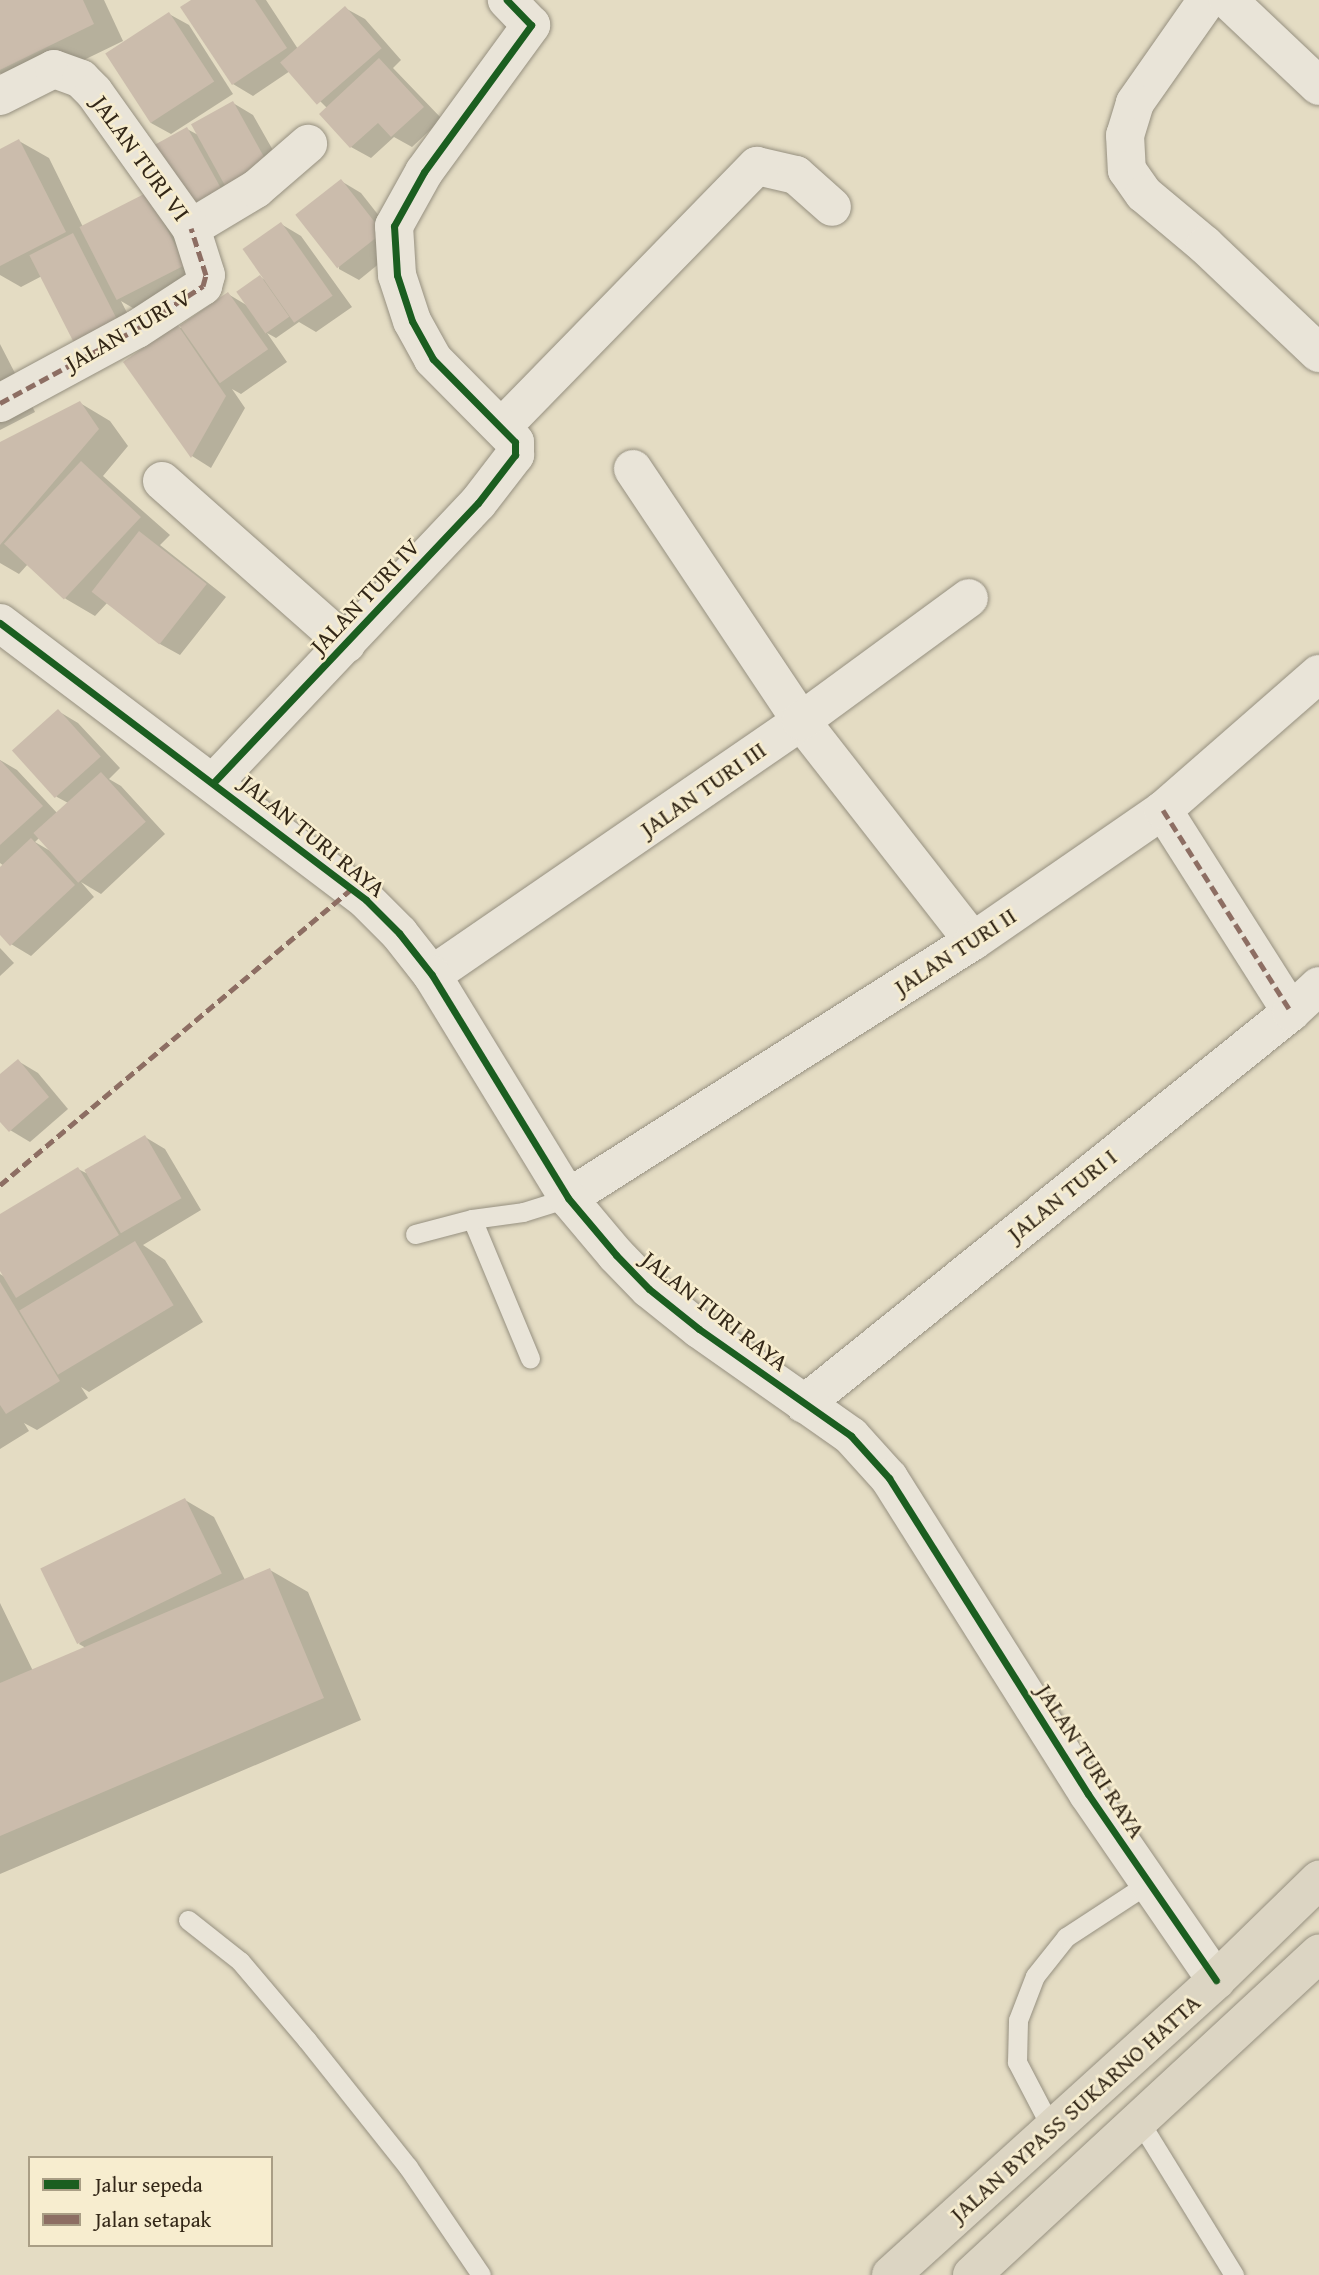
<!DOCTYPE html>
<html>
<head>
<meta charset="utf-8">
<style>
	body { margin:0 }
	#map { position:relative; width:1319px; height:2275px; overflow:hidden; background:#e4dcc3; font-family:"Gentium Book Plus",serif }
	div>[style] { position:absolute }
	.shadow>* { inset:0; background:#0003 }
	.building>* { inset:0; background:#cbbcac; transform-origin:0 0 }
	.roads { filter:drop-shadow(0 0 2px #969080) drop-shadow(0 0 2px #969080) }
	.lane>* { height:19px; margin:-9.5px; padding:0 9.5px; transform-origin:9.5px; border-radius:9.5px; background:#e9e4d8 }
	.street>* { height:38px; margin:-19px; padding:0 19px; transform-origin:19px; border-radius:19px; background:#e9e4d8 }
	.secondary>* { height:38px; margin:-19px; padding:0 19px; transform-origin:19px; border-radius:19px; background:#e9e4d8 }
	.highway>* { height:38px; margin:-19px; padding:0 19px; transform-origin:19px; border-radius:19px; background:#dcd5c3 }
	.quiet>* { height:5px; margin-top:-2.5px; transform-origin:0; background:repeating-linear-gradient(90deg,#8d6e63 0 10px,transparent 0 15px) }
	.cycleway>* { height:7px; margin:-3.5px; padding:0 3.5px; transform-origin:3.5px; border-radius:3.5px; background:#1b5e20 }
	span { translate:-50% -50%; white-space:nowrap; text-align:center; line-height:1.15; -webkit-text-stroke:5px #f7edcf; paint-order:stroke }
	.street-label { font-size:24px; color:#332717 }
	.legend { position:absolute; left:28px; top:2156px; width:245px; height:91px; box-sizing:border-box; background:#f7edcf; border:2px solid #a99e85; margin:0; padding:9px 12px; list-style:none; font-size:21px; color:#332717 }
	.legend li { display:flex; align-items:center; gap:14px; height:35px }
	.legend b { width:35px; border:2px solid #a99e85 }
</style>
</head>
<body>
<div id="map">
	<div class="shadow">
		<i style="clip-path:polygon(0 0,104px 0,123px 41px,26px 88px,0 73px)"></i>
		<i style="clip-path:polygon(194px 0,266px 0,298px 49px,345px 8px,365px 19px,401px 60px,393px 68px,442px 119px,412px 147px,394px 137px,371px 158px,351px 147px,327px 108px,290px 71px,253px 96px,233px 84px)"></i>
		<i style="clip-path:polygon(169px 14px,189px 25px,233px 94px,171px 134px,151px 123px)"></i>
		<i style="clip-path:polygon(233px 103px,253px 115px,287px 175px,207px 223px,187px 129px,200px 136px)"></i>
		<i style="clip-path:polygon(19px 141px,49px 158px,83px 227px,168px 205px,204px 277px,138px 311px,121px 301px,141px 340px,42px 276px,21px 287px,0 275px,0 151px)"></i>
		<i style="clip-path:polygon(341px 181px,361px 193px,402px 245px,359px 280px,339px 269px)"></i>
		<i style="clip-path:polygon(281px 224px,301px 236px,352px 307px,316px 332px,299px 322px,276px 338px,267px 333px,287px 362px,241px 394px,232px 389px,245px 408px,211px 468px,192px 456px,177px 326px,181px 328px,228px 294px,248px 306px,260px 277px,270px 283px)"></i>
		<i style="clip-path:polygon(0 344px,35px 412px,0 430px)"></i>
		<i style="clip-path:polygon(80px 403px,110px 421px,128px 446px,103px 476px,170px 535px,160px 545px,226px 597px,180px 655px,160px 644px,108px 602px,95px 616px,66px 599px,28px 564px,19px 574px,0 563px,0 444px)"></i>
		<i style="clip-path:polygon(evenodd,58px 711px,78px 723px,120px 768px,109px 779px,121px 786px,165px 834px,101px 894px,81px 882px,94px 897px,31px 956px,11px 944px,0 933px,0 870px,4px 866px,0 863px,0 760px,17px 770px,58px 814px,70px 804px,57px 797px,15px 751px,58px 711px,40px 837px,52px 852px,35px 842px,40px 837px)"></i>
		<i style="clip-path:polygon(0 948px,14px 963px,0 976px)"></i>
		<i style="clip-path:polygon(18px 1061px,38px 1073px,68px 1109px,30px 1142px,10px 1130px,0 1119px,0 1077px)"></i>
		<i style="clip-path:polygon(145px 1137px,165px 1149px,201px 1210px,143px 1245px,165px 1260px,203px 1322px,89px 1392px,81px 1387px,88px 1398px,37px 1430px,24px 1423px,29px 1431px,0 1449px,0 1274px,5px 1277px,0 1268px,0 1216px,78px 1169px,86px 1173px)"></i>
		<i style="clip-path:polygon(185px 1500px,214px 1517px,245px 1580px,270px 1570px,308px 1592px,361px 1720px,0 1874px,0 1603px,33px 1671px,86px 1648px,79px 1644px)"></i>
	</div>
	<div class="building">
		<i style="clip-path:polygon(0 0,83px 0,94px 24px,0 70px)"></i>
		<i style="clip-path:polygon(191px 0,255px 0,287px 48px,232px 85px,180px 7px)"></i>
		<i style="left:345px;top:6px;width:56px;height:86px;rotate:49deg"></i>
		<i style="left:169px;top:12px;width:83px;height:76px;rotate:57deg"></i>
		<i style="clip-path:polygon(379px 58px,424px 107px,391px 137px,378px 123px,350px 148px,319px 114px)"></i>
		<i style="left:233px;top:101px;width:71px;height:48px;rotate:61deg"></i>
		<i style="left:187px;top:127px;width:73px;height:43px;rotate:61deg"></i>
		<i style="clip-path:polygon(19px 139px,66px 232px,0 266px,0 149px)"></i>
		<i style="left:341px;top:179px;width:68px;height:58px;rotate:52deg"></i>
		<i style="left:148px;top:192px;width:82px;height:77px;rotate:63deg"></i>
		<i style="left:281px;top:222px;width:90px;height:47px;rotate:55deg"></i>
		<i style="left:73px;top:233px;width:108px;height:49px;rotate:63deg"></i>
		<i style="left:260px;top:275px;width:51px;height:29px;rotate:55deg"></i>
		<i style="left:228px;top:292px;width:70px;height:59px;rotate:55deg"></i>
		<i style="clip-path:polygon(177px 324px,226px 396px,191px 458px,123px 362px)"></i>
		<i style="clip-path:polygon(80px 401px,99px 429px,0 545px,0 442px)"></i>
		<i style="left:81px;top:461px;width:82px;height:113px;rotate:43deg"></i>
		<i style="left:139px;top:531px;width:86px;height:77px;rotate:38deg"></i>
		<i style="left:58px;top:709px;width:64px;height:62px;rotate:48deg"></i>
		<i style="clip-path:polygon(0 760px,43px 806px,0 845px)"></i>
		<i style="left:101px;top:772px;width:67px;height:91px;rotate:48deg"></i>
		<i style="clip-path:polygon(31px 838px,75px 885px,10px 946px,0 935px,0 867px)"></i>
		<i style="clip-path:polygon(18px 1059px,49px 1097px,9px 1132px,0 1122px,0 1074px)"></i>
		<i style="left:145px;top:1135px;width:73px;height:70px;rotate:60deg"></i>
		<i style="clip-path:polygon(78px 1167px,119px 1235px,16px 1298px,0 1271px,0 1214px)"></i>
		<i style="left:135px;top:1241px;width:75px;height:135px;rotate:59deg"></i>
		<i style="clip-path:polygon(0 1282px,60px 1381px,6px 1414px,0 1405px)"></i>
		<i style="left:185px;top:1498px;width:84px;height:161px;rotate:64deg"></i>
		<i style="clip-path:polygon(270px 1568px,324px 1698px,0 1836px,0 1683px)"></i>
	</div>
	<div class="roads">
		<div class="lane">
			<i style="left:472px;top:1219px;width:151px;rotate:67.4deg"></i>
			<i style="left:415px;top:1234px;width:59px;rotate:-14.7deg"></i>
			<i style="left:472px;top:1219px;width:51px;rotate:-7.8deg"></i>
			<i style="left:523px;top:1212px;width:47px;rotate:-17.3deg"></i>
			<i style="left:188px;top:1920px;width:66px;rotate:38.3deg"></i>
			<i style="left:240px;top:1961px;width:104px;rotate:49.7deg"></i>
			<i style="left:307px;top:2040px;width:162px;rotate:51.5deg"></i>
			<i style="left:408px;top:2167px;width:130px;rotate:55.9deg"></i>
			<i style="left:1140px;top:2122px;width:180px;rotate:58.4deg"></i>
			<i style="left:1052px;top:2129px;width:76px;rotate:-117.6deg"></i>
			<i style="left:1017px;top:2062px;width:42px;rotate:-88.6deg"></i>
			<i style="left:1018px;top:2020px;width:47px;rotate:-68.9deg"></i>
			<i style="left:1035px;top:1976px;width:50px;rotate:-51.5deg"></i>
			<i style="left:1066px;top:1937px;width:97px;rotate:-33.2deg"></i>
		</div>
		<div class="street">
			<i style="left:1207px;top:0;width:126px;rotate:125deg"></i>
			<i style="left:1135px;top:103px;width:34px;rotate:107deg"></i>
			<i style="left:1125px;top:135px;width:35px;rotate:87deg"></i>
			<i style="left:1127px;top:170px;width:29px;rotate:55deg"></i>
			<i style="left:1144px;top:194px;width:80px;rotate:39.9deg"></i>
			<i style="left:1205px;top:245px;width:157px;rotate:43.5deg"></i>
			<i style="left:1228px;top:0;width:125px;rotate:43.4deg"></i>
			<i style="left:0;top:96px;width:60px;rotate:-26.6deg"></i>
			<i style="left:54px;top:69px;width:29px;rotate:20deg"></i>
			<i style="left:81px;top:79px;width:18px;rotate:45deg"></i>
			<i style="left:94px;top:92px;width:167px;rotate:54.5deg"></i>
			<i style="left:191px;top:228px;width:76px;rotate:-31deg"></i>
			<i style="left:256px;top:189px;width:69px;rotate:-40.9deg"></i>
			<i style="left:0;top:403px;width:156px;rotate:-28.4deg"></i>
			<i style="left:137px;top:329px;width:79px;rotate:-33.1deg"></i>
			<i style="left:203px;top:286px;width:11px;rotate:-75deg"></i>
			<i style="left:206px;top:275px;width:49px;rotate:-107.7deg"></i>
			<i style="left:502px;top:427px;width:365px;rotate:-45.7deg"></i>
			<i style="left:757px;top:166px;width:40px;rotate:13deg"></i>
			<i style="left:796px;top:175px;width:48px;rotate:41.6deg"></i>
			<i style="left:633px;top:469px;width:303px;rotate:56.3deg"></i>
			<i style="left:801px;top:721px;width:279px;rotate:52deg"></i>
			<i style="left:162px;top:481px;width:246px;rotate:41.5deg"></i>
			<i style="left:214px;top:782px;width:384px;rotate:-46.6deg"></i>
			<i style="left:478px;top:503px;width:61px;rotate:-52.4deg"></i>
			<i style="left:515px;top:455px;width:13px;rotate:-90deg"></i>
			<i style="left:515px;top:442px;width:117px;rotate:-134.7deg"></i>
			<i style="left:433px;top:359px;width:43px;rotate:-118.9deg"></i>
			<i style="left:412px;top:321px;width:48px;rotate:-108.1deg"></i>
			<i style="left:397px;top:275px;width:49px;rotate:-93.5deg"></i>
			<i style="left:394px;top:226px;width:62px;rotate:-60.9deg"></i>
			<i style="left:424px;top:172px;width:182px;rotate:-53.9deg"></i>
			<i style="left:531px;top:25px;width:35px;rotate:-134deg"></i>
			<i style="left:1163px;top:810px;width:239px;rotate:57.6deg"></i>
			<i style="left:432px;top:975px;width:448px;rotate:-34.5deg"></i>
			<i style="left:801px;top:721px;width:208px;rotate:-36.2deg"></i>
			<i style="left:568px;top:1198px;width:480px;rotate:-32.4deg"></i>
			<i style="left:973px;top:941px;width:231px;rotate:-34.6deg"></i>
			<i style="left:1163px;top:810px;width:207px;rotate:-41.1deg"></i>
			<i style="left:804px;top:1404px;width:625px;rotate:-38.83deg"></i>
			<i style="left:1291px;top:1012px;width:38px;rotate:-43deg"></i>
		</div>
		<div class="secondary">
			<i style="left:0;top:623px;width:459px;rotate:37.1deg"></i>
			<i style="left:366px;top:900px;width:47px;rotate:45deg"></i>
			<i style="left:399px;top:933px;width:53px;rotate:51.8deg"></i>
			<i style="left:432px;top:975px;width:261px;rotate:58.6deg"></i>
			<i style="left:568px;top:1198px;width:75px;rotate:49.9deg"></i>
			<i style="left:616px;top:1255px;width:47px;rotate:45.9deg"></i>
			<i style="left:649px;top:1289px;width:64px;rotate:38.7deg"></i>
			<i style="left:699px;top:1329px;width:186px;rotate:35.1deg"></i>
			<i style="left:851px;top:1436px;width:57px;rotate:47.9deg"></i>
			<i style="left:889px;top:1478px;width:373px;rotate:57.8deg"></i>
			<i style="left:1088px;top:1794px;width:226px;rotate:55.5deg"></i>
		</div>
		<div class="highway">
			<i style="left:891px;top:2275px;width:439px;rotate:-42.2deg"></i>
			<i style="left:1216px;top:1980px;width:144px;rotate:-44.2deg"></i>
			<i style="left:972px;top:2275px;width:473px;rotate:-42.8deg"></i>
		</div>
	</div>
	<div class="quiet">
		<i style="left:0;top:403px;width:156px;rotate:-28.4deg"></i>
		<i style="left:137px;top:329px;width:79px;rotate:-33.1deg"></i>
		<i style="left:203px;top:286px;width:11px;rotate:-75deg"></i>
		<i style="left:206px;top:275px;width:49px;rotate:-107.7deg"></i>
		<i style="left:1163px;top:810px;width:239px;rotate:57.6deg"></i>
		<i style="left:0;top:1185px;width:460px;rotate:-40.1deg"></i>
	</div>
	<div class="cycleway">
		<i style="left:0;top:623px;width:459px;rotate:37.1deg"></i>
		<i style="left:366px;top:900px;width:47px;rotate:45deg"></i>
		<i style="left:399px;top:933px;width:53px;rotate:51.8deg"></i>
		<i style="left:432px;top:975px;width:261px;rotate:58.6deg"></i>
		<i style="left:568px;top:1198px;width:75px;rotate:49.9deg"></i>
		<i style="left:616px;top:1255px;width:47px;rotate:45.9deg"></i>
		<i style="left:649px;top:1289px;width:64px;rotate:38.7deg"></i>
		<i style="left:699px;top:1329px;width:186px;rotate:35.1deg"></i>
		<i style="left:851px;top:1436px;width:57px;rotate:47.9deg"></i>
		<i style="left:889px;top:1478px;width:373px;rotate:57.8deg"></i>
		<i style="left:1088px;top:1794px;width:226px;rotate:55.5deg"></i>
		<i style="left:214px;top:782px;width:384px;rotate:-46.6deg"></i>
		<i style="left:478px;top:503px;width:61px;rotate:-52.4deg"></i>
		<i style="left:515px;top:455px;width:13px;rotate:-90deg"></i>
		<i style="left:515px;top:442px;width:117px;rotate:-134.7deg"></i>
		<i style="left:433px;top:359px;width:43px;rotate:-118.9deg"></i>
		<i style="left:412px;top:321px;width:48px;rotate:-108.1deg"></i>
		<i style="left:397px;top:275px;width:49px;rotate:-93.5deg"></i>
		<i style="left:394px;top:226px;width:62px;rotate:-60.9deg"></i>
		<i style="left:424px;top:172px;width:182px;rotate:-53.9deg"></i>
		<i style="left:531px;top:25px;width:35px;rotate:-134deg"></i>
	</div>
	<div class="street-label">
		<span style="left:141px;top:158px;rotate:54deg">JALAN TURI VI</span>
		<span style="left:128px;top:330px;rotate:-30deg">JALAN TURI V</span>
		<span style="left:365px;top:596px;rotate:-47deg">JALAN TURI IV</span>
		<span style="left:703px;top:789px;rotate:-35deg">JALAN TURI III</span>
		<span style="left:313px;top:836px;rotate:39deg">JALAN TURI RAYA</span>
		<span style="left:955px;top:951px;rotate:-33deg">JALAN TURI II</span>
		<span style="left:1062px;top:1195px;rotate:-39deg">JALAN TURI I</span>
		<span style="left:715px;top:1311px;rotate:38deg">JALAN TURI RAYA</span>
		<span style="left:1091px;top:1761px;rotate:57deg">JALAN TURI RAYA</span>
		<span style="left:1075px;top:2108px;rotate:-42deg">JALAN BYPASS SUKARNO HATTA</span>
	</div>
	<ul class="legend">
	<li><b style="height:9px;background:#1b5e20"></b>Jalur sepeda</li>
	<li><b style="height:9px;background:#8d6e63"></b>Jalan setapak</li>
	</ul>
</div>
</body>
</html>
